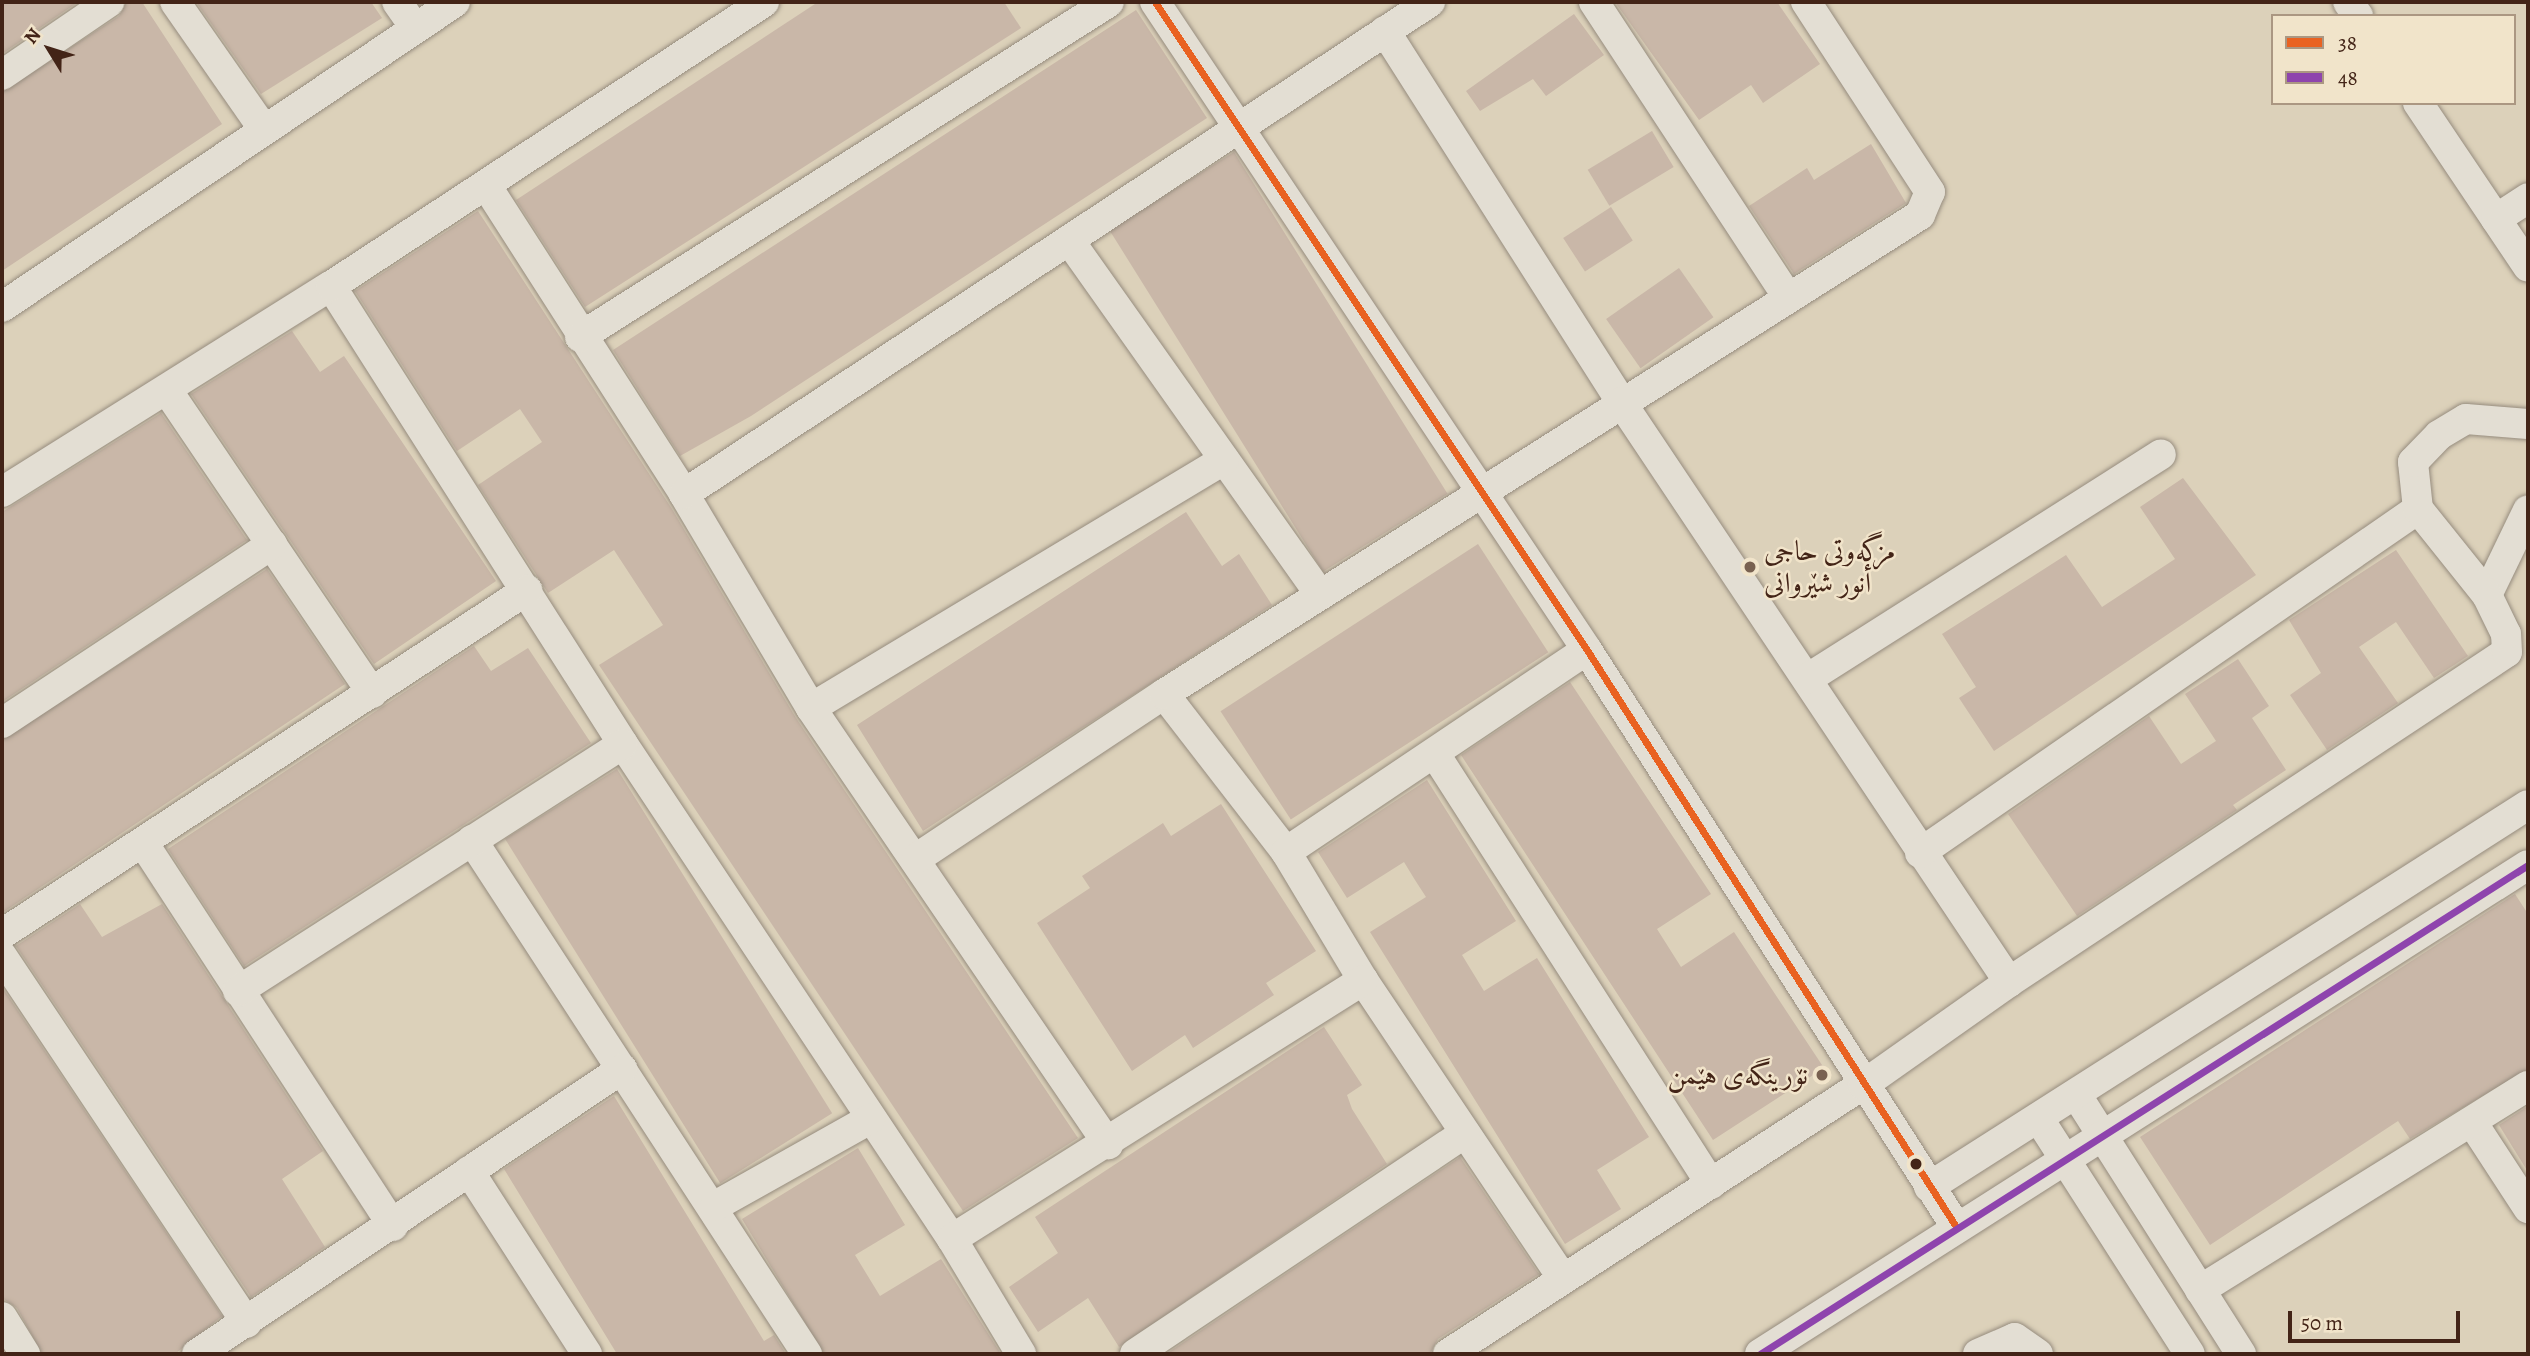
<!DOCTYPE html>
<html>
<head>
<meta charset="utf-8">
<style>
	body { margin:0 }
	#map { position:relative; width:2530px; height:1356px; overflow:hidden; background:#dcd1ba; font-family:Alegreya,Amiri,serif }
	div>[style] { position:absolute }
	.building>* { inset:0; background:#c9b7a8; transform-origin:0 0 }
	.roads { filter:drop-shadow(0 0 2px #968c7e) drop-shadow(0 0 2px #968c7e) }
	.minor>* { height:30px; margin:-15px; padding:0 15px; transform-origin:15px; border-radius:15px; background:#e3ded3 }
	.bus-1>* { height:7px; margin:-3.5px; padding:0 3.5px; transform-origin:3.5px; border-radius:3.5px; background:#e96221 }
	.bus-2>* { height:7px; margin:-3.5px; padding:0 3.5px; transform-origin:3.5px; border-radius:3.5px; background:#8e44ad }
	.dots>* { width:19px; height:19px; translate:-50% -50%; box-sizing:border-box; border:4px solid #f1e4ca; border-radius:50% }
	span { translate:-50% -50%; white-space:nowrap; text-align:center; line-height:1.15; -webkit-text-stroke:5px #f1e4ca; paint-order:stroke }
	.poi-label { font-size:28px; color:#432417 }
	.left { translate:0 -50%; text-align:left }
	.right { translate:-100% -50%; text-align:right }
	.frame { position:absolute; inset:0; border:4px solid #432417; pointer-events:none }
	.legend { position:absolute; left:2271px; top:14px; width:245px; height:91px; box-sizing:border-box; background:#f1e4ca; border:2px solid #ab9782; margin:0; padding:9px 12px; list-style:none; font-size:21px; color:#432417 }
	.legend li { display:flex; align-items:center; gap:14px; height:35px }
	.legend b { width:35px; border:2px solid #ab9782 }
	.north { position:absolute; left:14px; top:14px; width:70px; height:70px; -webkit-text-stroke:5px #f1e4ca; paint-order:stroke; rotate:308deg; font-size:19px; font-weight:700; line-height:28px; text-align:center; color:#432417 }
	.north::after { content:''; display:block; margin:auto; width:24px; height:32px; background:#432417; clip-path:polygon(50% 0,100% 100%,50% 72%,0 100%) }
	.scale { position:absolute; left:2288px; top:1311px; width:172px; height:32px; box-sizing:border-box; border:4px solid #432417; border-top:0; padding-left:9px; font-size:21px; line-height:24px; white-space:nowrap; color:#432417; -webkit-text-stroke:5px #f1e4ca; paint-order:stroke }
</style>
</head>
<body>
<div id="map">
	<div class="building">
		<i style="clip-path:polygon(2px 2px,78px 2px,2px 54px)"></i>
		<i style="clip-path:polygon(126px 2px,142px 2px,222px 124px,2px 271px,2px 92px,119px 16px)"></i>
		<i style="clip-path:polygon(196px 2px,371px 2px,382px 18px,261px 94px)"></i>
		<i style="clip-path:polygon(818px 2px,1004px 2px,1021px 28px,585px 307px,516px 200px)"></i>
		<i style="clip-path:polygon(1615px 2px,1777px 2px,1820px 64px,1763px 103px,1751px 85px,1699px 120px)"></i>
		<i style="clip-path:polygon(1136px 10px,1207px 118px,751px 416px,680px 456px,613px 350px)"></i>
		<i style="clip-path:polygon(1574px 14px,1604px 55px,1546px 96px,1533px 79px,1480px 111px,1466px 91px)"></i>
		<i style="left:1652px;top:131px;width:42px;height:75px;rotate:59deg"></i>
		<i style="clip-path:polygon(1871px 144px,1906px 203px,1794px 274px,1749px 206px,1807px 168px,1814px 180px)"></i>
		<i style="left:1234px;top:152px;width:403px;height:147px;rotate:58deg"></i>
		<i style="left:1611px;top:207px;width:40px;height:57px;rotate:57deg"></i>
		<i style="clip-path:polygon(478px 211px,672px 509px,796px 718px,1078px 1138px,963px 1211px,599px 665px,663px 625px,614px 550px,548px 593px,478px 485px,542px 442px,520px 409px,457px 451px,355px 291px)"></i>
		<i style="left:1679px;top:268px;width:60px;height:89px;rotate:55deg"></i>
		<i style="clip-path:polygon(292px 331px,320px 372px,344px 356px,496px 581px,374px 664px,191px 394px)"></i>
		<i style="clip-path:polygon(161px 413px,247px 540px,2px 702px,2px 512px)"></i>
		<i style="clip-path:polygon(2183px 478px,2256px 575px,1994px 751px,1959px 698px,1976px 687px,1942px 634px,2066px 555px,2102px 607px,2175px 559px,2140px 507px)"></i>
		<i style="clip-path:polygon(1186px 512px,1222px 566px,1239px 554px,1272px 605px,923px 831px,857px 725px)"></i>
		<i style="left:1478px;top:544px;width:129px;height:307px;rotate:57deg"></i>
		<i style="clip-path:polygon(2396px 550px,2468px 656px,2434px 678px,2396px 622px,2359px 647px,2398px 703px,2327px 750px,2290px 695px,2321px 673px,2289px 620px)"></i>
		<i style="clip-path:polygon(267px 569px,345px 684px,2px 913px,2px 740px)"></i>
		<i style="clip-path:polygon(474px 646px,491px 671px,528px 648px,591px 743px,244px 966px,168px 849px)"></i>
		<i style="clip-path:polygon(2238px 659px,2269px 706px,2252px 718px,2286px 770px,2233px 805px,2237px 810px,2077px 916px,2008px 814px,2149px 716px,2181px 764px,2216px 741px,2185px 694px)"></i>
		<i style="clip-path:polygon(1570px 682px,1711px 894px,1657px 929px,1681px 967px,1734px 932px,1824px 1068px,1713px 1140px,1461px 755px)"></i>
		<i style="left:617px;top:769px;width:406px;height:132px;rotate:58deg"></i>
		<i style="clip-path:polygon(1427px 780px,1516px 921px,1462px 955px,1484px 991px,1537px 958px,1649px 1137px,1597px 1170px,1621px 1209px,1565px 1244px,1370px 932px,1426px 897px,1415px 880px,1404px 862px,1347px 898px,1318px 852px)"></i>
		<i style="clip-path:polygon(1221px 804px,1316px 951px,1266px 983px,1274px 995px,1193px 1048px,1185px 1035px,1132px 1071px,1037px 923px,1090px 888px,1082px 876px,1163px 823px,1171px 836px)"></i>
		<i style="clip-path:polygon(2515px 894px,2528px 914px,2528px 1069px,2410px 1139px,2398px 1121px,2210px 1245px,2140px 1137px)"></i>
		<i style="clip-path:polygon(80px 904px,102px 937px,162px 904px,323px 1151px,282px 1179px,325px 1247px,251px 1297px,16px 946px)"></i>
		<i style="clip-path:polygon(2px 987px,222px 1316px,175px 1354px,42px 1354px,17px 1308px,2px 1298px)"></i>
		<i style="clip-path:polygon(1324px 1027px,1362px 1085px,1347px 1095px,1352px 1109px,1387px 1164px,1119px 1347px,1088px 1298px,1038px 1332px,1009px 1287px,1058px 1253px,1035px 1217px)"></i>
		<i style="clip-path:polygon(614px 1096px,764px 1341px,774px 1335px,786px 1354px,617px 1354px,504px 1169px)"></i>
		<i style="clip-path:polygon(2528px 1106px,2528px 1172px,2499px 1125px)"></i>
		<i style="clip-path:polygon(858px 1148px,905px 1225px,855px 1255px,880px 1296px,941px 1259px,1001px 1354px,824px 1354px,742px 1219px)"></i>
		<i style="clip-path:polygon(1460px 1157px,1539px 1274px,1438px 1339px,1431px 1352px,1166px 1354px)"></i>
	</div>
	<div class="roads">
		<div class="minor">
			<i style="left:175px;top:2px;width:154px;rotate:55.1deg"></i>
			<i style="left:397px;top:2px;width:32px;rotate:55deg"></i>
			<i style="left:1155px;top:2px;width:779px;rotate:56.31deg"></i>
			<i style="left:1587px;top:650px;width:686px;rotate:57.38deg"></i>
			<i style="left:1594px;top:2px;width:352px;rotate:56.7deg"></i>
			<i style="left:2348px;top:2px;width:17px;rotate:54deg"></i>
			<i style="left:1385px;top:31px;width:440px;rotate:57.5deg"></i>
			<i style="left:1621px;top:402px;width:698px;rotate:56.22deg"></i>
			<i style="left:2px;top:75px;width:130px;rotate:-34.3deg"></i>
			<i style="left:2418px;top:103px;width:197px;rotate:56.1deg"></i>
			<i style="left:486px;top:185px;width:367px;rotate:57.3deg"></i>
			<i style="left:684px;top:494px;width:249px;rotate:59.3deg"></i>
			<i style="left:811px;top:708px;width:528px;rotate:55.74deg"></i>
			<i style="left:2496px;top:219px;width:38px;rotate:-33deg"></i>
			<i style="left:1069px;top:240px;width:435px;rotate:54.7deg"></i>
			<i style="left:331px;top:286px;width:543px;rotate:57.48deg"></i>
			<i style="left:623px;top:744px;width:594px;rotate:56.39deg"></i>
			<i style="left:952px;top:1239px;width:134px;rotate:59deg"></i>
			<i style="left:2px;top:307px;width:546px;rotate:-33.95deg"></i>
			<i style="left:580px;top:337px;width:626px;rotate:-32.34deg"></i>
			<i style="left:167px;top:390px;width:366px;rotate:55.9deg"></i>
			<i style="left:2px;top:492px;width:388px;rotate:-32.1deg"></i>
			<i style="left:331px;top:286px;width:518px;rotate:-33.26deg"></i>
			<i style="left:684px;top:494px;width:894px;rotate:-33.41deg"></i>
			<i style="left:2487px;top:595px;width:94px;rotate:-64.2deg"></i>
			<i style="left:1807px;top:679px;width:419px;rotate:-32.4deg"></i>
			<i style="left:1164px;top:694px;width:200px;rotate:52.3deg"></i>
			<i style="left:1286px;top:852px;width:149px;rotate:59deg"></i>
			<i style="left:1363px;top:980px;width:360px;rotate:56.2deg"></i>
			<i style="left:811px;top:708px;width:482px;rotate:-31deg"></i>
			<i style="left:2px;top:723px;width:324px;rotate:-33.5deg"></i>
			<i style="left:1435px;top:754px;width:511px;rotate:57.31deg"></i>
			<i style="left:472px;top:840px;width:614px;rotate:56.91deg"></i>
			<i style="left:144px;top:844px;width:456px;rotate:56.9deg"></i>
			<i style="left:1286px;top:852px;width:362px;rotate:-33.9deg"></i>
			<i style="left:1920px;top:853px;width:605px;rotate:-34.64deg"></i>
			<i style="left:917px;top:858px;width:296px;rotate:-33.6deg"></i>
			<i style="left:1164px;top:694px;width:895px;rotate:-32.36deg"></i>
			<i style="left:1920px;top:215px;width:25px;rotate:-67deg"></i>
			<i style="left:1930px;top:192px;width:227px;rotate:-123.1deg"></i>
			<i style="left:2px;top:934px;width:628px;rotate:-33.23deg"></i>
			<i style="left:2px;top:956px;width:441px;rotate:56.3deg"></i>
			<i style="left:238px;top:991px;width:457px;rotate:-32.7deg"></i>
			<i style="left:2076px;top:1094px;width:308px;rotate:57.6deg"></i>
			<i style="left:2039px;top:1119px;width:279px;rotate:57.3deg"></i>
			<i style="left:2472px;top:1122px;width:103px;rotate:56.9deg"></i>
			<i style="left:469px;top:1171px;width:218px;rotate:57.2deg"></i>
			<i style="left:1929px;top:1187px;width:710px;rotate:-32.53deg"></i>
			<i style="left:715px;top:1206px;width:178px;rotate:-29.3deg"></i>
			<i style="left:952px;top:1239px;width:486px;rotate:-32.2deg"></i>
			<i style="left:2200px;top:1290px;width:386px;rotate:-31.9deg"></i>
			<i style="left:2px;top:1317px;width:44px;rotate:58.1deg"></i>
			<i style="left:197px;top:1354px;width:512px;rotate:-33.85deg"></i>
			<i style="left:1135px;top:1354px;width:397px;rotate:-33.8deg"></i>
			<i style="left:1448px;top:1354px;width:495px;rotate:-33deg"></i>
			<i style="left:1863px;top:1085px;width:179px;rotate:-35.2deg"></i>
			<i style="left:2009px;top:982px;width:597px;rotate:-33.53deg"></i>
			<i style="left:2507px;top:652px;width:18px;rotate:-93deg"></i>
			<i style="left:2506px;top:634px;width:43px;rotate:-116deg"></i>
			<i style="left:2487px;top:595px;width:110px;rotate:-128.7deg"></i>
			<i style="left:2418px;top:509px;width:47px;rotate:-96.1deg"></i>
			<i style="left:2413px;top:462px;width:37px;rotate:-46deg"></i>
			<i style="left:2439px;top:435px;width:31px;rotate:-31deg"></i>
			<i style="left:2466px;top:419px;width:62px;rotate:4.6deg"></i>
			<i style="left:1760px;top:1354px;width:910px;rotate:-32.49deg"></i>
			<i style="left:1978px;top:1354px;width:40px;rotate:-23.4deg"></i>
			<i style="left:2015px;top:1338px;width:28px;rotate:35deg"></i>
		</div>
	</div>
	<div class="bus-1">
		<i style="left:1155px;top:2px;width:779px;rotate:56.31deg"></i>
		<i style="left:1587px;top:650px;width:686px;rotate:57.38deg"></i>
	</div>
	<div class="bus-2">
		<i style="left:1760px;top:1354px;width:910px;rotate:-32.49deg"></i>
	</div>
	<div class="dots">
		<i style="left:1750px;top:567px;background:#796150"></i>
		<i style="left:1822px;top:1075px;background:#796150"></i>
		<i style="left:1916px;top:1164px;background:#432417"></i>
	</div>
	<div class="poi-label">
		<span class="left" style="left:1764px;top:567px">مزگەوتی حاجی<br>أنور شێروانی</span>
		<span class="right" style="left:1808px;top:1075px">نۆرینگه‌ی هێمن</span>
	</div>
	<div class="frame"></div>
	<ul class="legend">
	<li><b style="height:9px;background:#e96221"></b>38</li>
	<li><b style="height:9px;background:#8e44ad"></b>48</li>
	</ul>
	<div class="north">N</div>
	<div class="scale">50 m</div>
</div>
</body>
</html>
